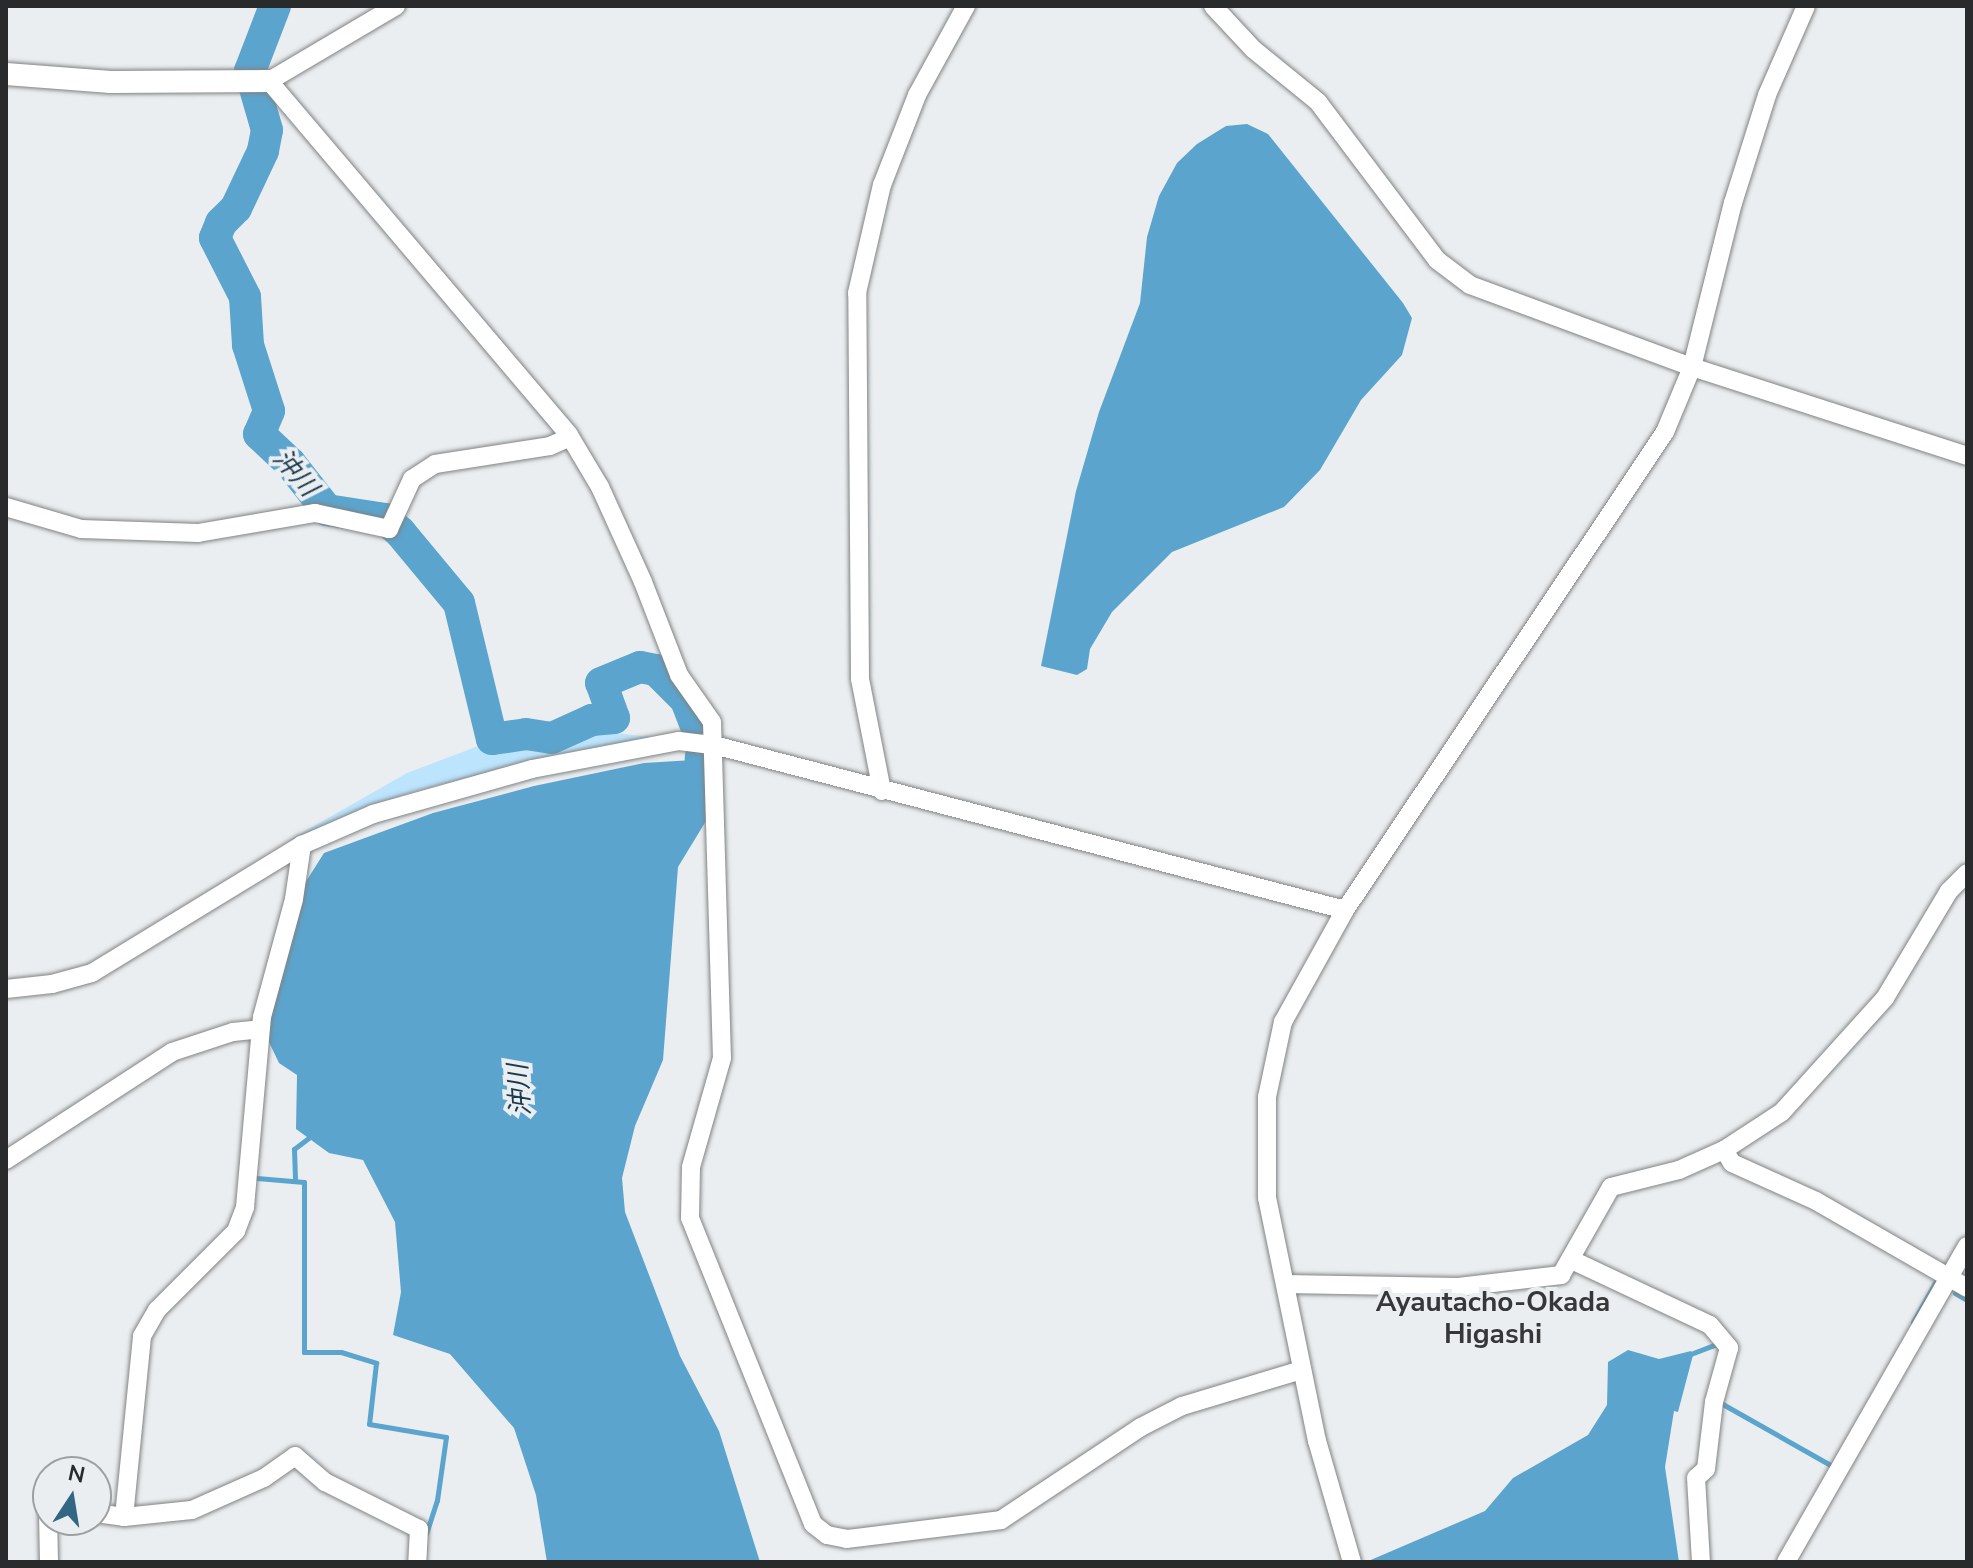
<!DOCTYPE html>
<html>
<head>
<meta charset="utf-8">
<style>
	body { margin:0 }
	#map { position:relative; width:1973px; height:1568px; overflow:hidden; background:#ebeef0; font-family:"Nunito Sans","Noto Sans JP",sans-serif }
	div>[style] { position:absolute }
	.green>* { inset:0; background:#bce4fd }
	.water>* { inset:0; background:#5ba4cd }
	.stream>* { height:5px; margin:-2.5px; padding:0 2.5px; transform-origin:2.5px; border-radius:2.5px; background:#5ba4cd }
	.river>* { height:32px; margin:-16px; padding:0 16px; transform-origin:16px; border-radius:16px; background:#5ba4cd }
	.roads { filter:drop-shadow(0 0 2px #808384) drop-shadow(0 0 2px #808384) }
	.minor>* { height:18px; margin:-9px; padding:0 9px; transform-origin:9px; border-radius:9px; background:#fff }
	.tertiary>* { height:22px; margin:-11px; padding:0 11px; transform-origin:11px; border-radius:11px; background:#fff }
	span { translate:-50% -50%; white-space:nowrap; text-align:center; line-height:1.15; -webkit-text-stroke:8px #ebeef0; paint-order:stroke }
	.water-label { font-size:26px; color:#193a4c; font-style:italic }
	.quarter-label { font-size:28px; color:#353738; font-weight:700 }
	.frame { position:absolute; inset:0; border:8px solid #292a2b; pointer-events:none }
	.north { position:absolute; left:32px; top:1456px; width:80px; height:80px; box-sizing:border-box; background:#ebeef0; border:2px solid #9da0a1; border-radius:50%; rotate:12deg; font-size:22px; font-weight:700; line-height:32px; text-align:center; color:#292a2b }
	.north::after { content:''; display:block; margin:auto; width:28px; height:36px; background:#326682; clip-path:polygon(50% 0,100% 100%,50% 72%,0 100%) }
</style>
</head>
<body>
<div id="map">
	<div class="green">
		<i style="clip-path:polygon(579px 729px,660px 738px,492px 771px,406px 794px,286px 842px,407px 773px,481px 745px,527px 737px,552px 741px)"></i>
	</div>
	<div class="water">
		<i style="clip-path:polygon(1247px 124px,1268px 134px,1403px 303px,1412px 318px,1402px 355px,1361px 400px,1320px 470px,1284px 507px,1172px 552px,1112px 612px,1090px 649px,1087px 669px,1077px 675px,1041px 666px,1076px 491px,1099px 412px,1140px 303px,1147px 237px,1159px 196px,1177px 163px,1197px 144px,1226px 126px)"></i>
		<i style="clip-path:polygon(693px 760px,695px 783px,709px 784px,709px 816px,678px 867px,663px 1060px,635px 1126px,622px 1178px,625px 1212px,680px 1356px,719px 1431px,760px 1562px,547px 1562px,536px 1495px,514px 1428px,450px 1354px,393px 1335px,401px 1292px,395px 1222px,363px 1160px,329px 1153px,296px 1129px,297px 1075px,279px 1063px,266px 1036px,305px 883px,324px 853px,433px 813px,534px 786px,644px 763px)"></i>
		<i style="clip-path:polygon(1628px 1350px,1659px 1359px,1691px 1351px,1693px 1355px,1678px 1412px,1674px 1411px,1665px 1467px,1679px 1562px,1366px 1562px,1485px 1511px,1513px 1478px,1588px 1435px,1607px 1405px,1608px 1362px)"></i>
	</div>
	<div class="stream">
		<i style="left:257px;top:1178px;width:47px;rotate:4.9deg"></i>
		<i style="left:304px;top:1182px;width:170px;rotate:90deg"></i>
		<i style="left:304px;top:1352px;width:37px"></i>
		<i style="left:341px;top:1352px;width:37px;rotate:17deg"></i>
		<i style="left:376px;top:1363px;width:61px;rotate:96.5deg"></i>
		<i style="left:369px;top:1424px;width:78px;rotate:9.6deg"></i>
		<i style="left:446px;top:1437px;width:64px;rotate:98.1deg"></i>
		<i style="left:437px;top:1500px;width:35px;rotate:108deg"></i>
		<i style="left:295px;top:1178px;width:29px;rotate:-92deg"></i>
		<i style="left:294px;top:1149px;width:21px;rotate:-37deg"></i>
		<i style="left:1955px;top:1293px;width:14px;rotate:30deg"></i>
		<i style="left:1913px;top:1322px;width:45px;rotate:-60.6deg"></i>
		<i style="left:1688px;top:1355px;width:31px;rotate:-21deg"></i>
		<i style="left:1719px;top:1402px;width:130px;rotate:29.5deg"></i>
		<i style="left:1832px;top:1466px;width:4px;rotate:-56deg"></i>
	</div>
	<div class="river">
		<i style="left:275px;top:6px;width:70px;rotate:111deg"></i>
		<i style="left:250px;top:71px;width:61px;rotate:73.9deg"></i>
		<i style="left:267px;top:130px;width:21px;rotate:101deg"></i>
		<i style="left:263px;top:151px;width:63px;rotate:115.3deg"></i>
		<i style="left:236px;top:208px;width:21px;rotate:135deg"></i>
		<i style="left:221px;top:223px;width:16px;rotate:112deg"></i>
		<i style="left:215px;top:238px;width:66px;rotate:63deg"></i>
		<i style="left:245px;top:297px;width:48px;rotate:86.4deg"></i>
		<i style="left:248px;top:345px;width:69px;rotate:72.3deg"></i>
		<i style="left:269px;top:411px;width:25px;rotate:113deg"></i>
		<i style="left:259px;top:434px;width:42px;rotate:43.1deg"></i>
		<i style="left:290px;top:463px;width:60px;rotate:51.8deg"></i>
		<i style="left:327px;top:510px;width:59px;rotate:8.8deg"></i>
		<i style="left:385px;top:519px;width:20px;rotate:41deg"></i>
		<i style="left:400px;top:532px;width:92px;rotate:50.3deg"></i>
		<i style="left:459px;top:603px;width:140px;rotate:76.4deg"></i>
		<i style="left:492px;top:739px;width:34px;rotate:-8deg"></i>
		<i style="left:526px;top:734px;width:26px;rotate:9deg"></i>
		<i style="left:552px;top:738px;width:44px;rotate:-24.2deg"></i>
		<i style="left:592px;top:720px;width:22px;rotate:-5deg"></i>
		<i style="left:614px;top:718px;width:37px;rotate:-110deg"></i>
		<i style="left:601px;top:683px;width:42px;rotate:-22.3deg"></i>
		<i style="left:640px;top:667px;width:16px;rotate:11deg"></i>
		<i style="left:656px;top:670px;width:42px;rotate:45deg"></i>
		<i style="left:686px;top:700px;width:34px;rotate:69deg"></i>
		<i style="left:661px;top:803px;width:49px;rotate:-37.6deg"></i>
		<i style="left:700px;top:773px;width:17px;rotate:-87deg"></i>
	</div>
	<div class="roads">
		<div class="minor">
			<i style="left:396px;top:6px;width:147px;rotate:149.4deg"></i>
			<i style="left:269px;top:81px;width:464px;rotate:49.7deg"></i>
			<i style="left:569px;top:435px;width:61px;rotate:59.2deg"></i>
			<i style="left:600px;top:487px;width:104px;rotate:65.6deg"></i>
			<i style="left:643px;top:582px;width:100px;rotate:68.8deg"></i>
			<i style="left:679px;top:675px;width:57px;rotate:54.9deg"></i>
			<i style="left:712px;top:722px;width:336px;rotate:88.3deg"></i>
			<i style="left:722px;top:1058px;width:113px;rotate:105.9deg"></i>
			<i style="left:691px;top:1167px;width:51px;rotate:91.1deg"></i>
			<i style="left:690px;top:1218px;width:330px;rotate:68.1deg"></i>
			<i style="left:813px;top:1524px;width:18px;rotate:38deg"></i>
			<i style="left:827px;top:1535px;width:20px;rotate:11deg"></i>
			<i style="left:847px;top:1539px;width:155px;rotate:-7deg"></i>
			<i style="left:1001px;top:1520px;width:168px;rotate:-33.6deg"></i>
			<i style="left:1141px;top:1427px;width:46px;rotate:-27.1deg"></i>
			<i style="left:1182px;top:1406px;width:124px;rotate:-16.8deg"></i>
			<i style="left:1213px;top:6px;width:59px;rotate:47.1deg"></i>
			<i style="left:1253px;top:49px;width:84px;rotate:39.2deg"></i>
			<i style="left:1318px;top:102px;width:198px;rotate:53deg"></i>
			<i style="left:1437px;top:260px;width:41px;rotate:37.1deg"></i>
			<i style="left:1470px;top:285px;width:237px;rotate:20.3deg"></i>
			<i style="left:1692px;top:367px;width:289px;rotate:17.9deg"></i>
			<i style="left:6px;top:507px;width:78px;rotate:16.3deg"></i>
			<i style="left:81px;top:529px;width:117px;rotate:2deg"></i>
			<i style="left:198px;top:533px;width:119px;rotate:-9.7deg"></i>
			<i style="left:315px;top:513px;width:76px;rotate:12.2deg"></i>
			<i style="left:389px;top:529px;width:55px;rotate:-65.3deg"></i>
			<i style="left:412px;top:479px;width:27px;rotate:-33deg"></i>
			<i style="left:435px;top:464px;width:116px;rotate:-8.9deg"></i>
			<i style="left:550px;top:446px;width:22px;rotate:-24deg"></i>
			<i style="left:882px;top:791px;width:114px;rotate:-101.1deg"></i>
			<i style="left:860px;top:679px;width:386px;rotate:-90.4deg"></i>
			<i style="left:857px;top:293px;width:111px;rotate:-77deg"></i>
			<i style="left:882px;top:185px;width:97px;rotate:-68.7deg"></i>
			<i style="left:917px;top:95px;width:102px;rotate:-61.2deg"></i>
			<i style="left:6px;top:989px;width:46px;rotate:-6.2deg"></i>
			<i style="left:52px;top:984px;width:41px;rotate:-15.4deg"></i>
			<i style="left:92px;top:973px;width:246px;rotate:-31.4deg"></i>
			<i style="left:302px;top:845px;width:77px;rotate:-23.6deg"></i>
			<i style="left:373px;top:814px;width:165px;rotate:-15.8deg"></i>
			<i style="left:532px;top:769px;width:150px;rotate:-10.8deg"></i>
			<i style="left:679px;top:741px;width:35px;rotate:7deg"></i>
			<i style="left:714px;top:745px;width:652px;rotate:14.65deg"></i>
			<i style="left:1724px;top:1150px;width:15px;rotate:58deg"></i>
			<i style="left:1732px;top:1163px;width:92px;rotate:24.3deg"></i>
			<i style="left:1816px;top:1201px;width:174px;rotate:29.9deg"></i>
			<i style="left:6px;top:1160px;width:198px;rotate:-33deg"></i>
			<i style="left:172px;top:1052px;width:64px;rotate:-18.2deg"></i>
			<i style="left:233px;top:1032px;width:27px;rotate:-6deg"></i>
			<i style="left:1574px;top:1261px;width:150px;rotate:25.2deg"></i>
			<i style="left:1710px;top:1325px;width:30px;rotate:50deg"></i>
			<i style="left:1729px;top:1348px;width:56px;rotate:105.5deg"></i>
			<i style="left:1714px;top:1402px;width:67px;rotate:96.8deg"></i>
			<i style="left:1706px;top:1469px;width:13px;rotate:138deg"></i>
			<i style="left:1696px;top:1478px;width:84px;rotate:86.6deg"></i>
			<i style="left:1285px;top:1284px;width:173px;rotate:1deg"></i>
			<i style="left:1458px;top:1287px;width:104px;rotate:-6.6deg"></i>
			<i style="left:1561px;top:1275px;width:101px;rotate:-60.4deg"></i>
			<i style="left:1611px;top:1187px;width:70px;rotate:-14deg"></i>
			<i style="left:1679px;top:1170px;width:49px;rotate:-24deg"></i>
			<i style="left:1724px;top:1150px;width:69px;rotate:-33.2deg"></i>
			<i style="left:1782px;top:1112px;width:154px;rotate:-47.9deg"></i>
			<i style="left:1885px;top:998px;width:125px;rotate:-59.1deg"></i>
			<i style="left:1949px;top:891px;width:25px;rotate:-45deg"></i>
			<i style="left:48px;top:1513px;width:49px;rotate:88.8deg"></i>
			<i style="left:96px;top:1513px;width:28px;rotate:8deg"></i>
			<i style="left:124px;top:1517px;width:68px;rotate:-5.9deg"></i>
			<i style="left:192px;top:1510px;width:79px;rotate:-24deg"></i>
			<i style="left:264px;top:1478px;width:38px;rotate:-35deg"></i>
			<i style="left:295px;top:1456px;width:40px;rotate:41deg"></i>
			<i style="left:325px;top:1482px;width:105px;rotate:26.6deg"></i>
			<i style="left:419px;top:1529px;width:33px;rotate:93deg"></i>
			<i style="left:124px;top:1517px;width:182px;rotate:-84.3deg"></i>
			<i style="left:142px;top:1336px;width:30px;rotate:-60deg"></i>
			<i style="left:157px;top:1310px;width:112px;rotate:-45deg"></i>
			<i style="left:236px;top:1231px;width:26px;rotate:-69deg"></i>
			<i style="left:245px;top:1207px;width:191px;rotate:-84.9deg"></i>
			<i style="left:262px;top:1017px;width:122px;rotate:-74.8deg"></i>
			<i style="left:294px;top:899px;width:55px;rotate:-81.6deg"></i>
			<i style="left:1352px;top:1562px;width:126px;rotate:-106.1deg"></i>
			<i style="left:1317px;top:1441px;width:248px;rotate:-101.6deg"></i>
			<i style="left:1267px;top:1198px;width:101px;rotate:-90deg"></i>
			<i style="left:1267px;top:1097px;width:77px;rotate:-78deg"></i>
			<i style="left:1283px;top:1022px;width:128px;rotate:-61deg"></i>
			<i style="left:1345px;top:910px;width:575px;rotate:-56.2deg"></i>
			<i style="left:1665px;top:432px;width:70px;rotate:-67.4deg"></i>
			<i style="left:1692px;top:367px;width:169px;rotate:-76deg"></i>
			<i style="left:1733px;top:203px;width:113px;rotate:-72.5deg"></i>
			<i style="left:1767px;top:95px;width:97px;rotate:-66.3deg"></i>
			<i style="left:1786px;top:1562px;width:364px;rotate:-60.2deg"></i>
		</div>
		<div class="tertiary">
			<i style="left:6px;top:74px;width:105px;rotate:4.4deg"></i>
			<i style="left:111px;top:82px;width:158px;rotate:-0.4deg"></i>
		</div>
	</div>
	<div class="water-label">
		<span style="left:295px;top:473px;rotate:49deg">沖川</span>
		<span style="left:520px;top:1090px;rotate:-94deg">沖川</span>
	</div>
	<div class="quarter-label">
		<span style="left:1493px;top:1318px">Ayautacho-Okada<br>Higashi</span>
	</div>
	<div class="frame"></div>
	<div class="north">N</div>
</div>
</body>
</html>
